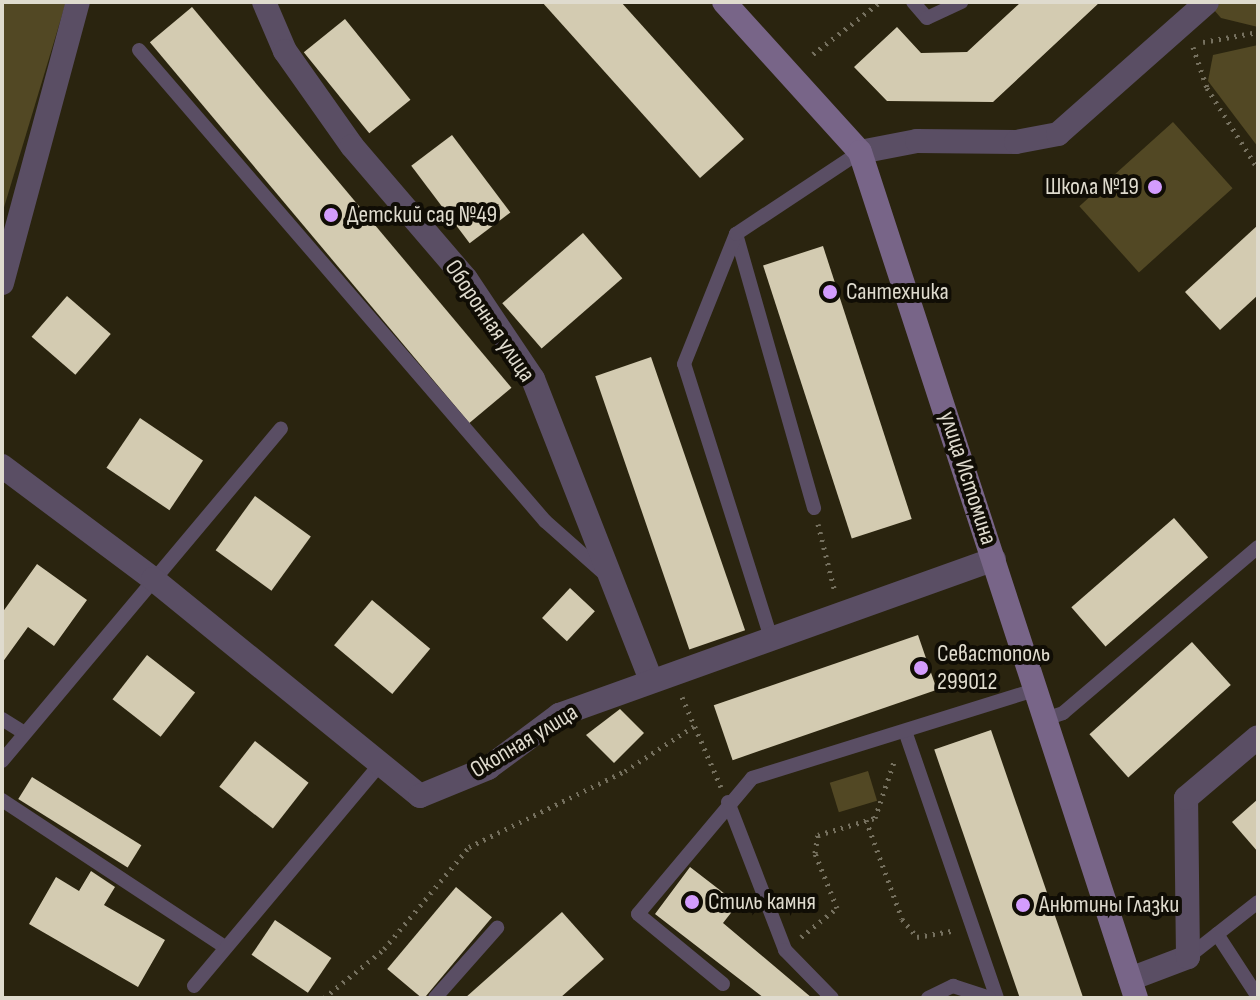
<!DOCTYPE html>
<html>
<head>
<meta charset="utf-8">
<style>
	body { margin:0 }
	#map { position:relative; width:1260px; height:1000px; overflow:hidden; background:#2a240f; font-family:"Sofia Sans Condensed",sans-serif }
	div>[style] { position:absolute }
	.green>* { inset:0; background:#524824; transform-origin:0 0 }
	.building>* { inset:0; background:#d3cbb1; transform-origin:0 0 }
	.path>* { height:5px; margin-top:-2.5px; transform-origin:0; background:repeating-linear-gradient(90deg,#75705e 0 2px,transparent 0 8px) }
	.service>* { height:14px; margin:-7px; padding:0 7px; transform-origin:7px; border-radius:7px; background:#5a4e64 }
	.minor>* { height:24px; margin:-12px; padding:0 12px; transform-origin:12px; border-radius:12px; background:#5a4e64 }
	.secondary>* { height:24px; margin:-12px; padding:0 12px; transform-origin:12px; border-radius:12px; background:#786588 }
	.dots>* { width:22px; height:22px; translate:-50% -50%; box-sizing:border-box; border:4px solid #100d05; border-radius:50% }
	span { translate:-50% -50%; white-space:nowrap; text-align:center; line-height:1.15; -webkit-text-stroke:8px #100d05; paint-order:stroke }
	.poi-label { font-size:24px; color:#dfdbce }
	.right { translate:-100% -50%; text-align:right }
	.left { translate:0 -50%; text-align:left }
	.street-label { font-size:24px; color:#dfdbce }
	.frame { position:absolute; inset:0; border:4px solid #dfdbce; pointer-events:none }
</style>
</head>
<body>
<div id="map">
	<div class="green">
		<i style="clip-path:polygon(2px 2px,66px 2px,2px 214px)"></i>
		<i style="clip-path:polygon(1221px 2px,1258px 2px,1258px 27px,1221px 18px,1214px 10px)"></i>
		<i style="clip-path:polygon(1258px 45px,1258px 147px,1208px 81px,1213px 55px)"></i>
		<i style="left:1173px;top:122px;width:89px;height:126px;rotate:48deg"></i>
		<i style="left:868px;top:771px;width:31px;height:40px;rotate:73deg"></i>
	</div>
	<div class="building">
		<i style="clip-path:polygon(542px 2px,621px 2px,744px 139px,700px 178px)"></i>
		<i style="clip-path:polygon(1021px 2px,1100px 2px,993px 102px,887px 101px,854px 67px,897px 27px,921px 53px,967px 52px)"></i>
		<i style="left:192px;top:7px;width:497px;height:55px;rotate:50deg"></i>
		<i style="left:345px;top:19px;width:104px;height:53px;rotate:51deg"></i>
		<i style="left:452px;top:135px;width:97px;height:51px;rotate:53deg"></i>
		<i style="clip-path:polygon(1258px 225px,1258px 295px,1220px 330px,1185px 292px)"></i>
		<i style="left:583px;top:233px;width:60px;height:107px;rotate:49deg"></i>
		<i style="left:823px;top:246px;width:287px;height:63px;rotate:72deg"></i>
		<i style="left:67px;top:296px;width:58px;height:54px;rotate:41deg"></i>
		<i style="left:651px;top:357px;width:289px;height:59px;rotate:71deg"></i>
		<i style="left:140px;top:418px;width:76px;height:60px;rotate:34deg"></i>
		<i style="left:255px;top:496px;width:69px;height:67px;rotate:36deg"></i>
		<i style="left:1174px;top:518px;width:52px;height:136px;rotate:49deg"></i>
		<i style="clip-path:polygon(37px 564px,87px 600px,54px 646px,28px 627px,2px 663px,2px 613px)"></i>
		<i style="left:570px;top:588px;width:34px;height:41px;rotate:43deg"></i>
		<i style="left:372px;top:600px;width:76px;height:59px;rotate:40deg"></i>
		<i style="left:918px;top:635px;width:58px;height:216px;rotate:71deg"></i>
		<i style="left:1192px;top:642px;width:58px;height:138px;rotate:48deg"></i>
		<i style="left:147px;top:655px;width:61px;height:56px;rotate:38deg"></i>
		<i style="clip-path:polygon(620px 709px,644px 733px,614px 763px,586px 735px)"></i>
		<i style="left:991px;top:730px;width:284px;height:60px;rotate:71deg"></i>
		<i style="left:255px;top:741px;width:68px;height:58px;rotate:38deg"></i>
		<i style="left:32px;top:777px;width:129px;height:26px;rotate:32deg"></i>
		<i style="clip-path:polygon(1258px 799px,1258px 852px,1232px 822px)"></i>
		<i style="clip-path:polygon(690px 867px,738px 904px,723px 923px,812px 998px,764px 998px,655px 914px)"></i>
		<i style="clip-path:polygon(91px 871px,115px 887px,104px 905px,165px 940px,138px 987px,29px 924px,56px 877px,79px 891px)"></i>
		<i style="left:456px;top:887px;width:47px;height:107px;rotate:40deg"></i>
		<i style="clip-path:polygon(562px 912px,604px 959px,560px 998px,465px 998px)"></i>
		<i style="left:275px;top:920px;width:68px;height:42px;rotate:34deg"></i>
	</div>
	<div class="path">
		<i style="left:1203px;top:42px;width:56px;rotate:-10.3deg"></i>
		<i style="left:1193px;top:47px;width:43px;rotate:71.1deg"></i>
		<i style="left:1207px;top:88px;width:96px;rotate:57.8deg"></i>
		<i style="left:813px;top:54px;width:85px;rotate:-37.8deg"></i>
		<i style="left:818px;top:524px;width:70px;rotate:76deg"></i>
		<i style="left:682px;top:697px;width:98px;rotate:66.6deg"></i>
		<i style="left:866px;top:820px;width:105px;rotate:70deg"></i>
		<i style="left:902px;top:919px;width:23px;rotate:50deg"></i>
		<i style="left:917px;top:937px;width:39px;rotate:-10deg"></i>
		<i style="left:801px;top:937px;width:46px;rotate:-38.9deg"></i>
		<i style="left:837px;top:908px;width:59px;rotate:-111.8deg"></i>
		<i style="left:815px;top:853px;width:18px;rotate:-81deg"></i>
		<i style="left:818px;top:835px;width:59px;rotate:-16.6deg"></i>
		<i style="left:875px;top:818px;width:59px;rotate:-71.3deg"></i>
		<i style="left:324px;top:998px;width:77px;rotate:-39.2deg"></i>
		<i style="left:384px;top:949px;width:133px;rotate:-50.2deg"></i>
		<i style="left:469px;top:847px;width:174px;rotate:-26deg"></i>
		<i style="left:625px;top:771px;width:82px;rotate:-33.1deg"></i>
	</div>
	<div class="service">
		<i style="left:913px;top:2px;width:21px;rotate:49deg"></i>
		<i style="left:927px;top:18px;width:38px;rotate:-25deg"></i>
		<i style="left:139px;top:50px;width:622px;rotate:49.24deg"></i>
		<i style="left:545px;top:521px;width:81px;rotate:41.5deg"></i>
		<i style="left:736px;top:234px;width:285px;rotate:74.1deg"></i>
		<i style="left:771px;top:638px;width:287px;rotate:-107.6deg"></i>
		<i style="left:684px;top:364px;width:140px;rotate:-68.2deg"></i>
		<i style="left:736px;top:234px;width:149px;rotate:-33.5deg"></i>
		<i style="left:2px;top:719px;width:25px;rotate:32deg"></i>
		<i style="left:1045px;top:719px;width:19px;rotate:-18deg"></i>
		<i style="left:1063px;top:713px;width:256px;rotate:-40.4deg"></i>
		<i style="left:905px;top:731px;width:282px;rotate:71deg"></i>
		<i style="left:2px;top:761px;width:434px;rotate:-50deg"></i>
		<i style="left:2px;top:800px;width:267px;rotate:33.4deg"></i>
		<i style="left:728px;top:802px;width:159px;rotate:68.9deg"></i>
		<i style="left:785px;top:950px;width:67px;rotate:45.6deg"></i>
		<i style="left:1217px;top:934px;width:75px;rotate:56.9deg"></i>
		<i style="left:1188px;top:957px;width:89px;rotate:-38.2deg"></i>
		<i style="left:723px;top:984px;width:110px;rotate:-140.5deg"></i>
		<i style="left:638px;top:914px;width:177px;rotate:-50deg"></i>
		<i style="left:752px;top:778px;width:296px;rotate:-17.3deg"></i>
		<i style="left:194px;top:986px;width:290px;rotate:-50deg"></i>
		<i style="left:435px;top:998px;width:94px;rotate:-48.5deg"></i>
		<i style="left:928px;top:998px;width:28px;rotate:-26deg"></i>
		<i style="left:953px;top:986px;width:38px;rotate:18deg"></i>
	</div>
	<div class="minor">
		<i style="left:264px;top:2px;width:53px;rotate:66.8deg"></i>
		<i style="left:285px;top:51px;width:116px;rotate:54.8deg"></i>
		<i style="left:352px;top:146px;width:175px;rotate:49.4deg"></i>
		<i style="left:466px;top:279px;width:120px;rotate:56.2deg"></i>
		<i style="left:533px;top:379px;width:321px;rotate:68.6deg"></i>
		<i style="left:860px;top:152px;width:58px;rotate:-10.9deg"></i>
		<i style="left:917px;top:141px;width:99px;rotate:0.6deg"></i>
		<i style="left:1016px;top:142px;width:43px;rotate:-10.8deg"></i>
		<i style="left:1058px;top:134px;width:199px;rotate:-41.5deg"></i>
		<i style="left:2px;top:283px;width:291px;rotate:-74.9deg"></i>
		<i style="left:2px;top:466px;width:189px;rotate:36.8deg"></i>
		<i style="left:153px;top:579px;width:344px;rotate:39.1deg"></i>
		<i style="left:420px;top:796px;width:74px;rotate:-22.4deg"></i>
		<i style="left:488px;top:768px;width:89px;rotate:-36.7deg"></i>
		<i style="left:559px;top:715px;width:462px;rotate:-19.7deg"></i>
		<i style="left:1130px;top:979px;width:62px;rotate:-20.8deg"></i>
		<i style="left:1188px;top:957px;width:159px;rotate:-90.7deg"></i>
		<i style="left:1186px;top:798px;width:94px;rotate:-40.3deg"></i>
	</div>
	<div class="secondary">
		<i style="left:724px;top:2px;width:202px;rotate:47.8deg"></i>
		<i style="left:860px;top:152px;width:890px;rotate:71.93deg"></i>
	</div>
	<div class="dots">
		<i style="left:1155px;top:187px;background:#d39cfd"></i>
		<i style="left:331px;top:215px;background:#d39cfd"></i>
		<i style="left:830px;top:292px;background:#d39cfd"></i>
		<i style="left:921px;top:668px;background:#d39cfd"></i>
		<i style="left:692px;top:902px;background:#d39cfd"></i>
		<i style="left:1023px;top:905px;background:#d39cfd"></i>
	</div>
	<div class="poi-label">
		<span class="right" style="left:1139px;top:187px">Школа №19</span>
		<span class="left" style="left:347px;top:215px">Детский сад №49</span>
		<span class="left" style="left:846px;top:292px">Сантехника</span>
		<span class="left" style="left:937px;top:668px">Севастополь<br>299012</span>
		<span class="left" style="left:708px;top:902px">Стиль камня</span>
		<span class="left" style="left:1039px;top:905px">Анютины Глазки</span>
	</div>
	<div class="street-label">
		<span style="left:490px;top:321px;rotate:56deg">Оборонная улица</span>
		<span style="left:968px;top:478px;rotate:72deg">улица Истомина</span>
		<span style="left:524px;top:741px;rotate:-31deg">Окопная улица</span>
	</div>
	<div class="frame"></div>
</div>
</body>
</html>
